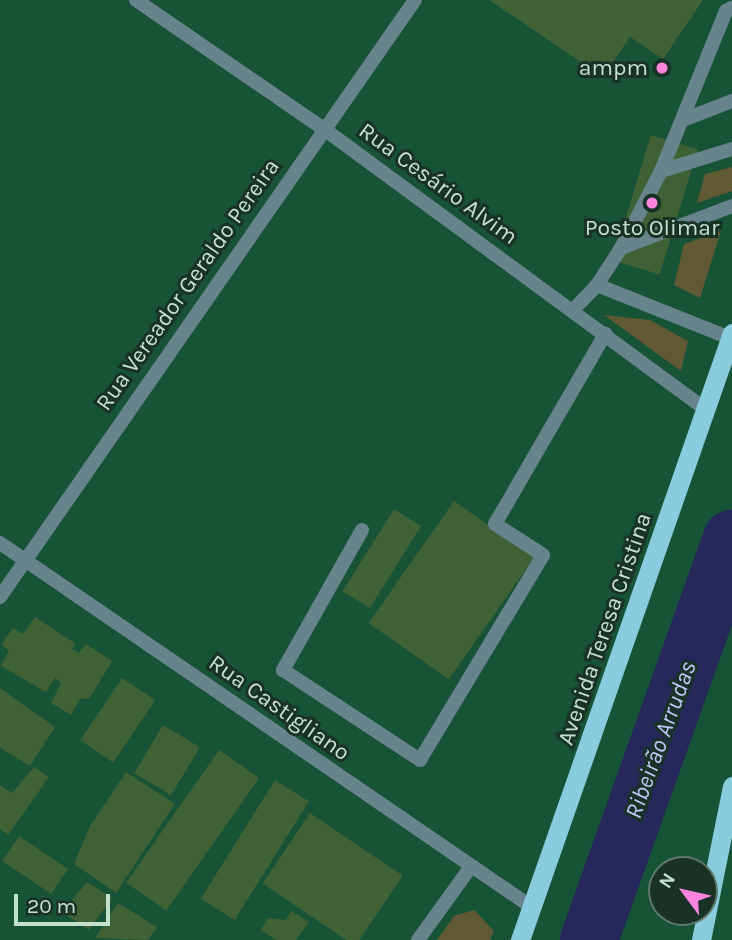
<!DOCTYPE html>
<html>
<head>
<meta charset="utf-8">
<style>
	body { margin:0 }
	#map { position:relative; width:732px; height:940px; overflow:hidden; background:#175336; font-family:Karla,sans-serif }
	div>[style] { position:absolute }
	.green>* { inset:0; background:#605934 }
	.river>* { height:58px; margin:-29px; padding:0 29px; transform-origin:29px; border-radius:29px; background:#26275a }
	.building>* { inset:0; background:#406135; transform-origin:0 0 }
	.service>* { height:14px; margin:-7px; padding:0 7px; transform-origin:7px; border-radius:7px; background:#67848d }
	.minor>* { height:14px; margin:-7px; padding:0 7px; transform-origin:7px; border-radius:7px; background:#67848d }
	.tertiary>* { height:14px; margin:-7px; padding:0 7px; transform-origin:7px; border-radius:7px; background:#67848d }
	.trunk>* { height:19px; margin:-9.5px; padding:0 9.5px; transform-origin:9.5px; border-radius:9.5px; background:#88ccde }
	.dots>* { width:19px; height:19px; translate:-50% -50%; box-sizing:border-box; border:4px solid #1a3225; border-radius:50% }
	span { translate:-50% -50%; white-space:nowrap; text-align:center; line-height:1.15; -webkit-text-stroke:6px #1a3225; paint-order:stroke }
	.poi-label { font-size:23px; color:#c4e1d0 }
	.right { translate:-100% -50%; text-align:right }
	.street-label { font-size:23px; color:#c4e1d0 }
	.water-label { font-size:24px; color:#bfc7fa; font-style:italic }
	.north { position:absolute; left:648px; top:856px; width:70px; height:70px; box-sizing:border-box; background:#1a3225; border:2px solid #5e7869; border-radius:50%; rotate:303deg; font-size:19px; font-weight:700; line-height:28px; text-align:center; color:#c4e1d0 }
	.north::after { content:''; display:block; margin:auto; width:24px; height:32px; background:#ff85de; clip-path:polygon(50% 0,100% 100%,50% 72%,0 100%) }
	.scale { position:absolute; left:14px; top:894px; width:96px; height:32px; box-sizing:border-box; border:4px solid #c4e1d0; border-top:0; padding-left:9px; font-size:21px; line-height:24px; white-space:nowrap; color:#c4e1d0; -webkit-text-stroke:5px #1a3225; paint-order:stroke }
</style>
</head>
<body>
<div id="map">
	<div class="green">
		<i style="clip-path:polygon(732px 167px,732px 191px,697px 203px,705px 174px)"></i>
		<i style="clip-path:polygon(721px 231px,700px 298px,674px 285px,684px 244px)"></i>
		<i style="clip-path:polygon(604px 315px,650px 320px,688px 341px,681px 371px)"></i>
		<i style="clip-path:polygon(474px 910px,494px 931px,490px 940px,437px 940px,454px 916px)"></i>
	</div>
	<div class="river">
		<i style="left:589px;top:940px;width:426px;rotate:-70.4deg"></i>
	</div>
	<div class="building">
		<i style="clip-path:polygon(489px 0,703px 0,663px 59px,630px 37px,603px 77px)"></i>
		<i style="left:651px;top:135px;width:49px;height:131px;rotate:17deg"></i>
		<i style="left:454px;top:501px;width:98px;height:149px;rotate:35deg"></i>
		<i style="left:394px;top:509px;width:32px;height:97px;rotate:32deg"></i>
		<i style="clip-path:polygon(35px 617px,76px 644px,72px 649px,79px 653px,86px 644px,112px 661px,90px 698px,80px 699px,71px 715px,51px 703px,61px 683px,55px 678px,46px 692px,1px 666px,9px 650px,1px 645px,13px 628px,23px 634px)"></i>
		<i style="left:122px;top:678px;width:40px;height:75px;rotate:34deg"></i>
		<i style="clip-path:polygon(0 688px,55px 727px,30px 766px,0 748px)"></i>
		<i style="left:163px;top:725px;width:43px;height:56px;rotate:31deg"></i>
		<i style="left:219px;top:750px;width:49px;height:162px;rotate:35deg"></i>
		<i style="clip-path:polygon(34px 767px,49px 777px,8px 835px,0 829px,0 785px,12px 793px)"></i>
		<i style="clip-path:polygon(126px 772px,175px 804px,116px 893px,74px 864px,90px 826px)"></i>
		<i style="left:275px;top:780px;width:40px;height:140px;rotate:32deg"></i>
		<i style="left:310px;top:813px;width:112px;height:85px;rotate:34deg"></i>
		<i style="left:19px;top:836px;width:59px;height:30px;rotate:34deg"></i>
		<i style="clip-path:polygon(87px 882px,112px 898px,89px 930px,62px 912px)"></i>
		<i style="clip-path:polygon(118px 903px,157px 927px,148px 940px,95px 938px)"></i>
		<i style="clip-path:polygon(291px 911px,309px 922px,296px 940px,276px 940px,261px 930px,268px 918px,286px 920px)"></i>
	</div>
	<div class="service">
		<i style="left:683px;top:120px;width:53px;rotate:-21.2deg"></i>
		<i style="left:661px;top:171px;width:74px;rotate:-17.2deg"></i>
		<i style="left:621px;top:248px;width:119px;rotate:-20.7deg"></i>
		<i style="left:597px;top:285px;width:143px;rotate:21.7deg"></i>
		<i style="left:573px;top:310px;width:35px;rotate:-46deg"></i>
		<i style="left:597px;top:285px;width:44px;rotate:-57deg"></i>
		<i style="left:621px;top:248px;width:87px;rotate:-62.5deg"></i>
		<i style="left:661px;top:171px;width:173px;rotate:-67.9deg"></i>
		<i style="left:726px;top:11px;width:7px;rotate:-27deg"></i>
		<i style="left:362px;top:530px;width:161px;rotate:119.4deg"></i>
		<i style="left:283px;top:670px;width:164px;rotate:33.3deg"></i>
		<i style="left:420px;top:760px;width:239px;rotate:-59deg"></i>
		<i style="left:543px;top:555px;width:57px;rotate:-147.1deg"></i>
		<i style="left:495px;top:524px;width:220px;rotate:-59.9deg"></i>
	</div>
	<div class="minor">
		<i style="left:136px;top:0;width:228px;rotate:34.5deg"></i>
		<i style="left:324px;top:129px;width:476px;rotate:36.3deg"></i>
		<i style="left:0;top:597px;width:727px;rotate:-55.2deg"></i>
	</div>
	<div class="tertiary">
		<i style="left:0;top:543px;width:646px;rotate:34.4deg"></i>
		<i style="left:418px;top:940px;width:89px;rotate:-54.2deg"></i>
	</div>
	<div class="trunk">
		<i style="left:520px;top:940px;width:643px;rotate:-70.75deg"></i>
		<i style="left:701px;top:940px;width:157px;rotate:-78.6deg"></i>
	</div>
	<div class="dots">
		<i style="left:662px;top:68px;background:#ff85de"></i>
		<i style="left:652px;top:203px;background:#ff85de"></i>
	</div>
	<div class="poi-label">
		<span class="right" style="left:648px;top:68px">ampm</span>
		<span style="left:652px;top:228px">Posto Olimar</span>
	</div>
	<div class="street-label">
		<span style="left:438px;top:184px;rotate:36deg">Rua Cesário Alvim</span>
		<span style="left:188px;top:285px;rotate:-55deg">Rua Vereador Geraldo Pereira</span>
		<span style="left:605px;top:629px;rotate:-71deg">Avenida Teresa Cristina</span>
		<span style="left:279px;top:708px;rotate:35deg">Rua Castigliano</span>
	</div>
	<div class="water-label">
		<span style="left:661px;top:740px;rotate:-70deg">Ribeirão Arrudas</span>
	</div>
	<div class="north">N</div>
	<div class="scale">20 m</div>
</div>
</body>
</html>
